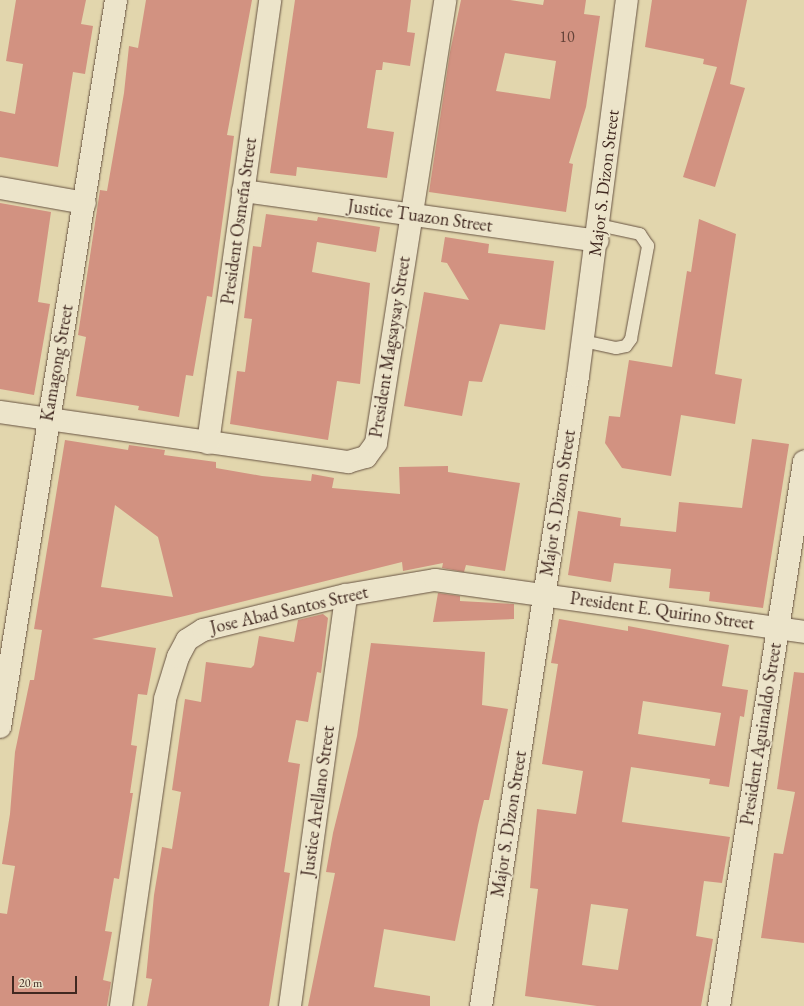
<!DOCTYPE html>
<html>
<head>
<meta charset="utf-8">
<style>
	body { margin:0 }
	#map { position:relative; width:804px; height:1006px; overflow:hidden; background:#e2d6ad; font-family:"EB Garamond",serif }
	div>[style] { position:absolute }
	.building>* { inset:0; background:#d29281 }
	.roads { filter:drop-shadow(0 0 1px #685443) drop-shadow(0 0 1px #685443) }
	.lane>* { height:12px; margin:-6px; padding:0 6px; transform-origin:6px; border-radius:6px; background:#ece4ca }
	.street>* { height:22px; margin:-11px; padding:0 11px; transform-origin:11px; border-radius:11px; background:#ece4ca }
	.secondary>* { height:22px; margin:-11px; padding:0 11px; transform-origin:11px; border-radius:11px; background:#ece4ca }
	span { translate:-50% -50%; white-space:nowrap; text-align:center; line-height:1.15; -webkit-text-stroke:3.5px #ece4ca; paint-order:stroke }
	.number-label { font-size:16px; color:#644238 }
	.number-label span { -webkit-text-stroke-width:0 }
	.street-label { font-size:18px; color:#402820 }
	.scale { position:absolute; left:12px; top:976px; width:65px; height:18px; box-sizing:border-box; border:2px solid #402820; border-top:0; padding-left:5px; font-size:12px; line-height:14px; white-space:nowrap; color:#402820; -webkit-text-stroke:3px #ece4ca; paint-order:stroke }
</style>
</head>
<body>
<div id="map">
	<div class="building">
		<i style="clip-path:polygon(16px 0,86px 0,81px 24px,93px 26px,85px 74px,73px 72px,58px 167px,0 157px,0 111px,15px 114px,23px 64px,6px 61px)"></i>
		<i style="clip-path:polygon(146px 0,252px 0,227px 135px,234px 136px,212px 297px,207px 296px,193px 376px,186px 375px,179px 417px,138px 410px,139px 406px,76px 396px,86px 337px,78px 335px,100px 190px,107px 191px,124px 93px,129px 46px,138px 48px)"></i>
		<i style="clip-path:polygon(295px 0,411px 0,407px 32px,415px 33px,410px 66px,383px 62px,382px 70px,376px 70px,367px 128px,394px 132px,387px 178px,297px 167px,296px 176px,270px 173px)"></i>
		<i style="clip-path:polygon(evenodd,461px 0,510px 0,543px 5px,544px 0,586px 0,584px 14px,600px 16px,586px 107px,569px 163px,573px 164px,566px 212px,429px 192px,450px 52px,461px 0,505px 53px,556px 61px,550px 99px,496px 91px,505px 53px)"></i>
		<i style="clip-path:polygon(652px 0,747px 0,730px 84px,745px 88px,715px 187px,683px 177px,717px 67px,703px 64px,704px 59px,645px 47px)"></i>
		<i style="clip-path:polygon(0 203px,51px 212px,38px 302px,50px 304px,34px 395px,0 389px)"></i>
		<i style="clip-path:polygon(266px 214px,317px 221px,318px 217px,380px 227px,376px 252px,317px 242px,312px 272px,370px 283px,360px 384px,337px 381px,328px 440px,230px 424px,237px 371px,245px 372px,252px 319px,244px 318px,253px 246px,261px 247px)"></i>
		<i style="clip-path:polygon(699px 219px,736px 234px,715px 374px,742px 379px,735px 424px,681px 415px,671px 476px,622px 468px,605px 443px,609px 416px,620px 417px,629px 360px,672px 367px,687px 271px,691px 272px)"></i>
		<i style="clip-path:polygon(445px 237px,489px 244px,488px 253px,554px 261px,545px 330px,500px 324px,482px 382px,469px 381px,462px 416px,404px 406px,424px 292px,469px 300px,447px 263px,441px 262px)"></i>
		<i style="clip-path:polygon(752px 439px,789px 444px,763px 608px,709px 601px,710px 592px,669px 588px,671px 569px,614px 563px,611px 582px,568px 575px,578px 511px,621px 518px,620px 526px,676px 532px,679px 502px,742px 508px)"></i>
		<i style="clip-path:polygon(evenodd,65px 440px,128px 450px,129px 445px,165px 450px,164px 455px,216px 462px,216px 468px,262px 476px,311px 481px,312px 474px,334px 478px,332px 488px,400px 494px,399px 467px,448px 466px,448px 472px,520px 483px,505px 571px,466px 565px,464px 572px,442px 568px,443px 563px,403px 571px,402px 562px,92px 639px,156px 648px,147px 695px,138px 694px,131px 745px,137px 746px,130px 793px,133px 793px,119px 879px,114px 878px,105px 931px,112px 932px,103px 980px,111px 982px,107px 1006px,0 1006px,0 913px,7px 914px,15px 866px,2px 864px,10px 814px,15px 752px,30px 680px,34px 680px,42px 630px,34px 629px,65px 440px,115px 505px,158px 537px,173px 597px,101px 587px,115px 505px)"></i>
		<i style="clip-path:polygon(438px 593px,460px 596px,460px 601px,514px 604px,514px 619px,433px 622px)"></i>
		<i style="clip-path:polygon(323px 614px,328px 618px,321px 673px,317px 672px,308px 722px,296px 720px,288px 762px,300px 764px,284px 872px,290px 873px,269px 1006px,147px 1006px,152px 979px,146px 978px,154px 895px,162px 847px,172px 849px,181px 792px,172px 790px,185px 699px,201px 702px,206px 662px,251px 668px,254px 665px,259px 636px,294px 642px,298px 620px)"></i>
		<i style="clip-path:polygon(evenodd,559px 619px,628px 631px,628px 626px,729px 645px,722px 686px,748px 690px,744px 717px,740px 716px,729px 787px,709px 784px,710px 779px,631px 767px,622px 822px,730px 837px,722px 883px,704px 881px,696px 936px,713px 939px,701px 1006px,597px 1006px,525px 996px,538px 889px,530px 888px,537px 809px,576px 814px,583px 771px,542px 764px,558px 664px,551px 663px,559px 619px,643px 701px,721px 713px,715px 746px,638px 734px,643px 701px,559px 619px,591px 904px,628px 909px,618px 970px,582px 965px,591px 904px)"></i>
		<i style="clip-path:polygon(371px 643px,485px 652px,482px 705px,508px 709px,489px 800px,484px 800px,478px 825px,455px 941px,384px 929px,374px 987px,430px 996px,430px 1006px,308px 1006px,335px 873px,326px 872px,333px 833px,357px 736px)"></i>
		<i style="clip-path:polygon(794px 672px,804px 673px,804px 943px,761px 938px,774px 853px,783px 854px,795px 792px,777px 789px)"></i>
	</div>
	<div class="roads">
		<div class="lane">
			<i style="left:583px;top:341px;width:34px;rotate:12deg"></i>
			<i style="left:616px;top:348px;width:10px;rotate:-11deg"></i>
			<i style="left:626px;top:346px;width:9px;rotate:-54deg"></i>
			<i style="left:631px;top:339px;width:95px;rotate:-79.6deg"></i>
			<i style="left:648px;top:246px;width:14px;rotate:-124deg"></i>
			<i style="left:640px;top:234px;width:43px;rotate:-167.9deg"></i>
		</div>
		<div class="street">
			<i style="left:0;top:188px;width:86px;rotate:10deg"></i>
			<i style="left:243px;top:191px;width:358px;rotate:8deg"></i>
			<i style="left:0;top:412px;width:352px;rotate:8.2deg"></i>
			<i style="left:348px;top:462px;width:19px;rotate:-16deg"></i>
			<i style="left:366px;top:457px;width:17px;rotate:-54deg"></i>
			<i style="left:376px;top:443px;width:448px;rotate:-81.1deg"></i>
			<i style="left:208px;top:443px;width:447px;rotate:-82deg"></i>
			<i style="left:0;top:727px;width:736px;rotate:-80.93deg"></i>
			<i style="left:121px;top:1006px;width:310px;rotate:-81.8deg"></i>
			<i style="left:165px;top:699px;width:44px;rotate:-72.8deg"></i>
			<i style="left:178px;top:657px;width:19px;rotate:-62deg"></i>
			<i style="left:187px;top:640px;width:19px;rotate:-32deg"></i>
			<i style="left:203px;top:630px;width:147px;rotate:-13.8deg"></i>
			<i style="left:346px;top:595px;width:90px;rotate:-9.6deg"></i>
			<i style="left:435px;top:580px;width:373px;rotate:8deg"></i>
			<i style="left:290px;top:1006px;width:415px;rotate:-82.2deg"></i>
			<i style="left:719px;top:1006px;width:551px;rotate:-81.12deg"></i>
		</div>
		<div class="secondary">
			<i style="left:481px;top:1006px;width:637px;rotate:-81.25deg"></i>
			<i style="left:578px;top:376px;width:379px;rotate:-82.6deg"></i>
		</div>
	</div>
	<div class="number-label">
		<span style="left:567px;top:37px">10</span>
	</div>
	<div class="street-label">
		<span style="left:604px;top:183px;rotate:-83deg">Major S. Dizon Street</span>
		<span style="left:420px;top:216px;rotate:8deg">Justice Tuazon Street</span>
		<span style="left:239px;top:221px;rotate:-82deg">President Osmeña Street</span>
		<span style="left:390px;top:347px;rotate:-81deg">President Magsaysay Street</span>
		<span style="left:57px;top:363px;rotate:-80deg">Kamagong Street</span>
		<span style="left:558px;top:503px;rotate:-81deg">Major S. Dizon Street</span>
		<span style="left:289px;top:610px;rotate:-13deg">Jose Abad Santos Street</span>
		<span style="left:662px;top:611px;rotate:8deg">President E. Quirino Street</span>
		<span style="left:761px;top:734px;rotate:-81deg">President Aguinaldo Street</span>
		<span style="left:318px;top:801px;rotate:-82deg">Justice Arellano Street</span>
		<span style="left:509px;top:824px;rotate:-81deg">Major S. Dizon Street</span>
	</div>
	<div class="scale">20 m</div>
</div>
</body>
</html>
